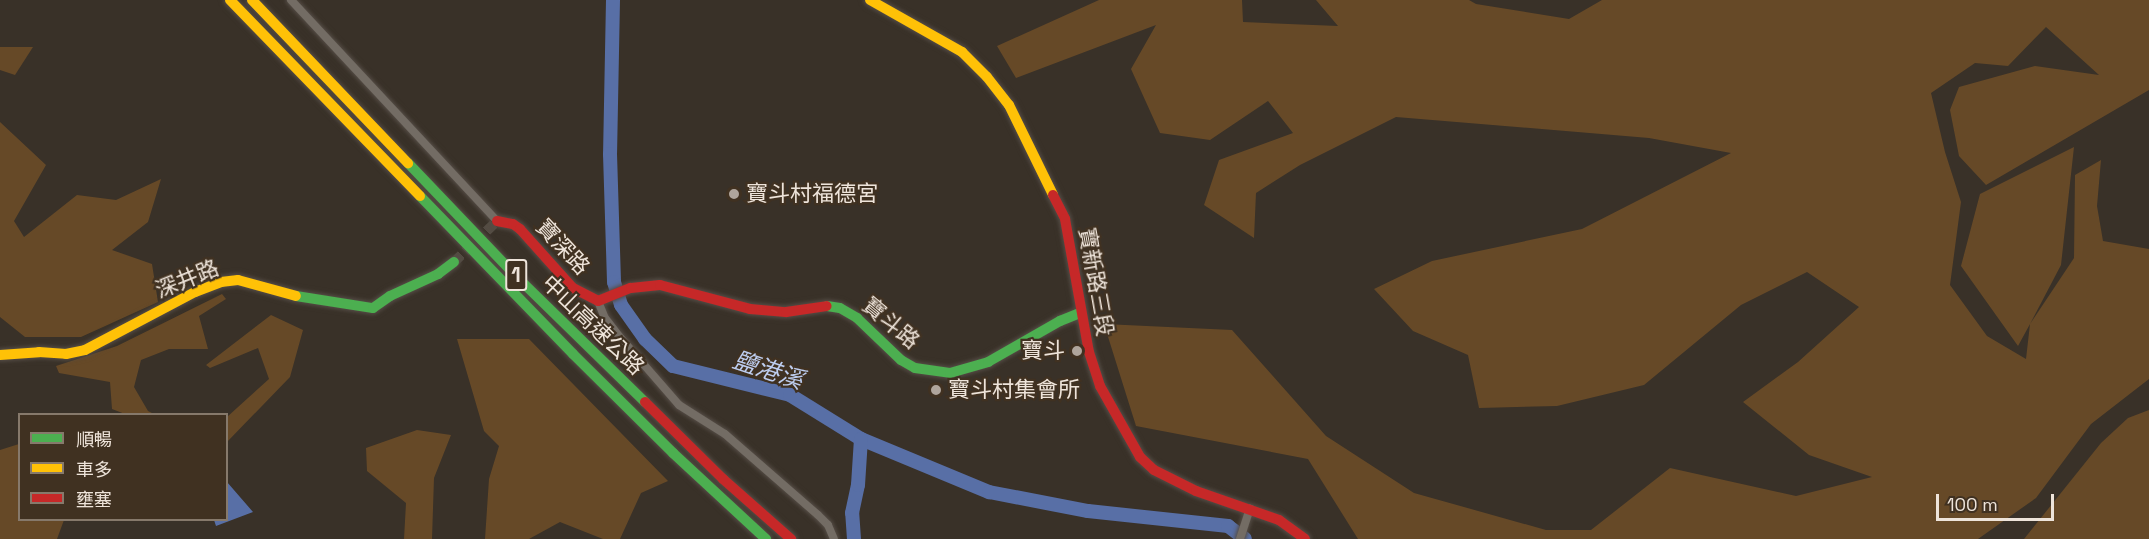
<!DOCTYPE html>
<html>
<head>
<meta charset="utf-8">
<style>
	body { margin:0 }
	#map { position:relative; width:2149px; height:539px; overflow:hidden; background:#393128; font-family:"Space Grotesk","Noto Sans TC",sans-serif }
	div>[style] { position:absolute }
	.green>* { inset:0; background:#664927 }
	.water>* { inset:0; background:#586fa6 }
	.river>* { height:14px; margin:-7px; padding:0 7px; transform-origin:7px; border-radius:7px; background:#586fa6 }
	.secondary-tunnel>* { height:10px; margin-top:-5px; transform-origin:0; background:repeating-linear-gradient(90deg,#544c43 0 10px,transparent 0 15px) }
	.roads { filter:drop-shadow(0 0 2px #554d46) drop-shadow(0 0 2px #554d46) }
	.street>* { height:8px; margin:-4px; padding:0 4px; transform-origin:4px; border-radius:4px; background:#736c64 }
	.fast>* { height:10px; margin:-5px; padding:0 5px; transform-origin:5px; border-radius:5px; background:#4caf50 }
	.slow>* { height:10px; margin:-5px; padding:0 5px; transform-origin:5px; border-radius:5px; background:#ffc107 }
	.jam>* { height:10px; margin:-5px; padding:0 5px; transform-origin:5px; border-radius:5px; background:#c62828 }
	.dots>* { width:16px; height:16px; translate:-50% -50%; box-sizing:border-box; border:3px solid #403121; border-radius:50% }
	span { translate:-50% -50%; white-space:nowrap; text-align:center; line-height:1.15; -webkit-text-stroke:4.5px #403121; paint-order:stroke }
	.shield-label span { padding:2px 4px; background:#403121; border:2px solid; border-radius:4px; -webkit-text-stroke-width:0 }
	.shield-label { font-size:21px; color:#eee4da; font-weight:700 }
	.poi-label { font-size:22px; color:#eee4da }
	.left { translate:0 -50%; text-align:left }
	.right { translate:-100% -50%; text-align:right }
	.street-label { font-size:22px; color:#eee4da }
	.water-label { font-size:24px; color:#bdcdef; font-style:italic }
	.legend { position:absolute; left:18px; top:413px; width:210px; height:108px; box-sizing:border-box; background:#403121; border:2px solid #86796b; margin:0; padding:8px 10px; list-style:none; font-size:18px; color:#eee4da }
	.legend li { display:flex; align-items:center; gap:12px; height:30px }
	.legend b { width:30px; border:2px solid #86796b }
	.scale { position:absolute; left:1936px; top:494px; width:118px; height:27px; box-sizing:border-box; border:3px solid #eee4da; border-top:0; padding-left:8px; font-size:18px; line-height:21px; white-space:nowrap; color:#eee4da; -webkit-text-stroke:4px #403121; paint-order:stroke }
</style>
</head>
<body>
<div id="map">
	<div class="green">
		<i style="clip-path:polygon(1099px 0,1242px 0,1243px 22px,1338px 26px,1316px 0,1469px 0,1476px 4px,1569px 19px,1602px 0,2149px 0,2149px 90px,1986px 185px,1959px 156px,1950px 110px,1959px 87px,2035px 66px,2099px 75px,2046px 27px,2008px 66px,1975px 63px,1931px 93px,1945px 152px,1961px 202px,1950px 285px,1987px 336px,2026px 359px,2030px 324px,2018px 346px,1961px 266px,1980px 194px,2074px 147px,2061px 265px,2030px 324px,2074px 258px,2075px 175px,2101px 160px,2097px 206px,2103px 241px,2149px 249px,2149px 379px,2091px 424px,2036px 498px,1978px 539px,1358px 539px,1308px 459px,1136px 426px,1104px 324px,1232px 330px,1326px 436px,1414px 493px,1546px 530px,1591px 530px,1670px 468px,1796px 496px,1872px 477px,1809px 455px,1743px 402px,1798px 362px,1859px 307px,1807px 272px,1741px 305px,1644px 385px,1557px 406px,1479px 408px,1468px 355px,1413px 331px,1374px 289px,1432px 261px,1582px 229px,1731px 153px,1649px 138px,1396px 117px,1300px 165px,1256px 193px,1254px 238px,1204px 205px,1219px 160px,1293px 133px,1268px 101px,1210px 140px,1160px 133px,1131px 69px,1156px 25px,1016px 78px,997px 46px)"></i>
		<i style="clip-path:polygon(0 47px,33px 47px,15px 75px,0 70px)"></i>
		<i style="clip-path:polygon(0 122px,46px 165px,14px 221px,24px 237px,77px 195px,116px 200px,161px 179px,148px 222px,112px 250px,152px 264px,158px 302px,81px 337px,25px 337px,0 317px)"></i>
		<i style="clip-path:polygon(222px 294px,226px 299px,199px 316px,208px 349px,169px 349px,141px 360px,134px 387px,148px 411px,154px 414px,125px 414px,112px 409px,110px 382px,59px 373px,56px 366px,117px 346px)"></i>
		<i style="clip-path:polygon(271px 315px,303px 330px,290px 377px,227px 442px,227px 417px,269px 379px,258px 348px,210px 368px,206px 365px)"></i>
		<i style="clip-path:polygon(457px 339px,529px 339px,668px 481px,641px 493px,620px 539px,603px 539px,560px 522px,529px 539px,485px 539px,489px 479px,499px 446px,484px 431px)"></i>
		<i style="clip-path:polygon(2149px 410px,2149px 539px,2024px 539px,2101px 443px,2128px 418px)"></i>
		<i style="clip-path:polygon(417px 430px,451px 435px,434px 478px,432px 539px,404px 539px,406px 503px,367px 471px,366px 448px)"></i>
		<i style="clip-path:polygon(19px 444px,20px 520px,64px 520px,57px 539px,0 539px,0 450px)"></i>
	</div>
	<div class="water">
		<i style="clip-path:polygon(227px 482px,253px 512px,216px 526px,214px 520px,226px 520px)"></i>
	</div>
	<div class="river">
		<i style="left:613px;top:0;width:154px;rotate:91.1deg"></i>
		<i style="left:610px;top:154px;width:128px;rotate:88.2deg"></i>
		<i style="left:614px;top:282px;width:24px;rotate:73deg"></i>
		<i style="left:621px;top:305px;width:42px;rotate:54.8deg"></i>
		<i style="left:645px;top:339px;width:39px;rotate:44deg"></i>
		<i style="left:673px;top:366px;width:121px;rotate:13.9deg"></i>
		<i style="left:790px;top:395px;width:84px;rotate:31.8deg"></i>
		<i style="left:861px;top:439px;width:139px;rotate:22.5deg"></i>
		<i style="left:989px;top:492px;width:101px;rotate:10.9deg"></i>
		<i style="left:1088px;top:511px;width:141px;rotate:6.1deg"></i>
		<i style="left:1228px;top:526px;width:21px;rotate:37deg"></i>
		<i style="left:854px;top:539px;width:26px;rotate:-94deg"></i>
		<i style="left:852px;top:513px;width:29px;rotate:-78deg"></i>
		<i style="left:858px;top:485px;width:46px;rotate:-86.3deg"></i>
	</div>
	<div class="secondary-tunnel">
		<i style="left:454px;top:262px;width:59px;rotate:-43.6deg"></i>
	</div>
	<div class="roads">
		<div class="street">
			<i style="left:291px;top:0;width:302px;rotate:47deg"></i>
			<i style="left:598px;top:301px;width:18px;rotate:68deg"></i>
			<i style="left:605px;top:318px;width:23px;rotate:52deg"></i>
			<i style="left:619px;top:336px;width:91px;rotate:49deg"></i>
			<i style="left:679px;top:405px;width:54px;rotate:32.2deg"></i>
			<i style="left:725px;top:434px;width:123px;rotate:41.1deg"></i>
			<i style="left:818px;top:515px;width:14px;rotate:45deg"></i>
			<i style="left:828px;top:525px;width:15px;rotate:67deg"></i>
			<i style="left:1240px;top:539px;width:32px;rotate:-72deg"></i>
		</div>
		<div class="fast">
			<i style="left:408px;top:163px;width:162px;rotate:46.3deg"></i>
			<i style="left:520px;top:280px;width:175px;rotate:44.3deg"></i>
			<i style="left:420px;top:196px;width:220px;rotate:45.9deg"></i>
			<i style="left:573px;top:354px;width:141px;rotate:44.7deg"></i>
			<i style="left:673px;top:453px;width:127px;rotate:42.8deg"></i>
			<i style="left:296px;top:296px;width:78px;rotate:8.9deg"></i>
			<i style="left:373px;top:308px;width:21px;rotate:-35deg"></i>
			<i style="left:390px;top:296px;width:53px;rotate:-24.6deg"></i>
			<i style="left:438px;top:274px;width:20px;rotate:-37deg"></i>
			<i style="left:827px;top:306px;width:13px;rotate:9deg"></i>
			<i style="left:840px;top:308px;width:20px;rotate:30deg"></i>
			<i style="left:857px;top:318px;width:61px;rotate:43.7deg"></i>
			<i style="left:901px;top:360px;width:16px;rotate:30deg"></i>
			<i style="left:915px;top:368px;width:35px;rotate:8deg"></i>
			<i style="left:950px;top:373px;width:40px;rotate:-16deg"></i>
			<i style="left:988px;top:362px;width:83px;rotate:-29.7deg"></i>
			<i style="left:1060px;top:321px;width:22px;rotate:-22deg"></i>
		</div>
		<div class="slow">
			<i style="left:230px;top:0;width:273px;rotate:45.9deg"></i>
			<i style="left:252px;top:0;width:226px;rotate:46.3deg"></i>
			<i style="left:870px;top:0;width:106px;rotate:29.5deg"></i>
			<i style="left:962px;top:52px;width:35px;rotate:45deg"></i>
			<i style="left:987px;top:77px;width:36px;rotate:52deg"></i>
			<i style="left:1009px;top:105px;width:100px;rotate:63.9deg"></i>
			<i style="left:0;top:355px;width:39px;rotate:-4deg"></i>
			<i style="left:39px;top:352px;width:27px;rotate:4deg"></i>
			<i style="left:66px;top:354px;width:19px;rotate:-12deg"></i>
			<i style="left:85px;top:350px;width:124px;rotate:-27.8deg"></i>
			<i style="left:195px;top:292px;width:28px;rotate:-21deg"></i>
			<i style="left:221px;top:282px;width:17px;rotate:-7deg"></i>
			<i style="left:238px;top:280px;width:60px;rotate:15.4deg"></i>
		</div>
		<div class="jam">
			<i style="left:1053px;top:195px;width:27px;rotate:63deg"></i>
			<i style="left:1065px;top:219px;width:135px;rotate:79.8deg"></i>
			<i style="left:1089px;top:352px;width:36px;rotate:72deg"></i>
			<i style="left:1100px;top:386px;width:81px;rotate:60.6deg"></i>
			<i style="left:1140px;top:457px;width:19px;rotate:43deg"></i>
			<i style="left:1154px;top:470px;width:47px;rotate:26.6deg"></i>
			<i style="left:1196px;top:491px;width:88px;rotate:19.3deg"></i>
			<i style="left:1279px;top:520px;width:32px;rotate:36deg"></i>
			<i style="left:497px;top:221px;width:16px;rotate:11deg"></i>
			<i style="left:513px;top:224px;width:9px;rotate:36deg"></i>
			<i style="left:520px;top:229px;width:79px;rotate:48.1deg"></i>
			<i style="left:573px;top:288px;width:28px;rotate:27deg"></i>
			<i style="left:598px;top:301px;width:35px;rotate:-22deg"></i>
			<i style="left:631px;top:288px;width:29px;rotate:-6deg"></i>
			<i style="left:660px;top:285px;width:93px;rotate:14.9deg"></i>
			<i style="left:750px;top:309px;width:36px;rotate:5deg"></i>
			<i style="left:786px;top:312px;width:41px;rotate:-8.3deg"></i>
			<i style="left:645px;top:402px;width:110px;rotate:44.6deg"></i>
			<i style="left:723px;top:479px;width:91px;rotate:41.4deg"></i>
		</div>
	</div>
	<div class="dots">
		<i style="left:734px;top:194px;background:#afa59c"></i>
		<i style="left:1077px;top:351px;background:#afa59c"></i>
		<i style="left:936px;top:390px;background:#afa59c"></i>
	</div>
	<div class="shield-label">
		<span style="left:516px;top:275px">1</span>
	</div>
	<div class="poi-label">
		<span class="left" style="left:746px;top:194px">寶斗村福德宮</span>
		<span class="right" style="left:1065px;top:351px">寶斗</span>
		<span class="left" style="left:948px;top:390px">寶斗村集會所</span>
	</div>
	<div class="street-label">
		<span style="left:563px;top:247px;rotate:47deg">寶深路</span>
		<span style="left:187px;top:279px;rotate:-22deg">深井路</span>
		<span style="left:1096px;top:282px;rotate:80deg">寶新路三段</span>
		<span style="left:891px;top:323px;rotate:40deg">寶斗路</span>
		<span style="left:593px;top:325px;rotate:44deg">中山高速公路</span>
	</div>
	<div class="water-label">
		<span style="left:768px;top:370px;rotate:18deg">鹽港溪</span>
	</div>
	<ul class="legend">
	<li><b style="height:8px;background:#4caf50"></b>順暢</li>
	<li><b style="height:8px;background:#ffc107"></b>車多</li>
	<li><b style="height:8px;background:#c62828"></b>壅塞</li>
	</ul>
	<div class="scale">100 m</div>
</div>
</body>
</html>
